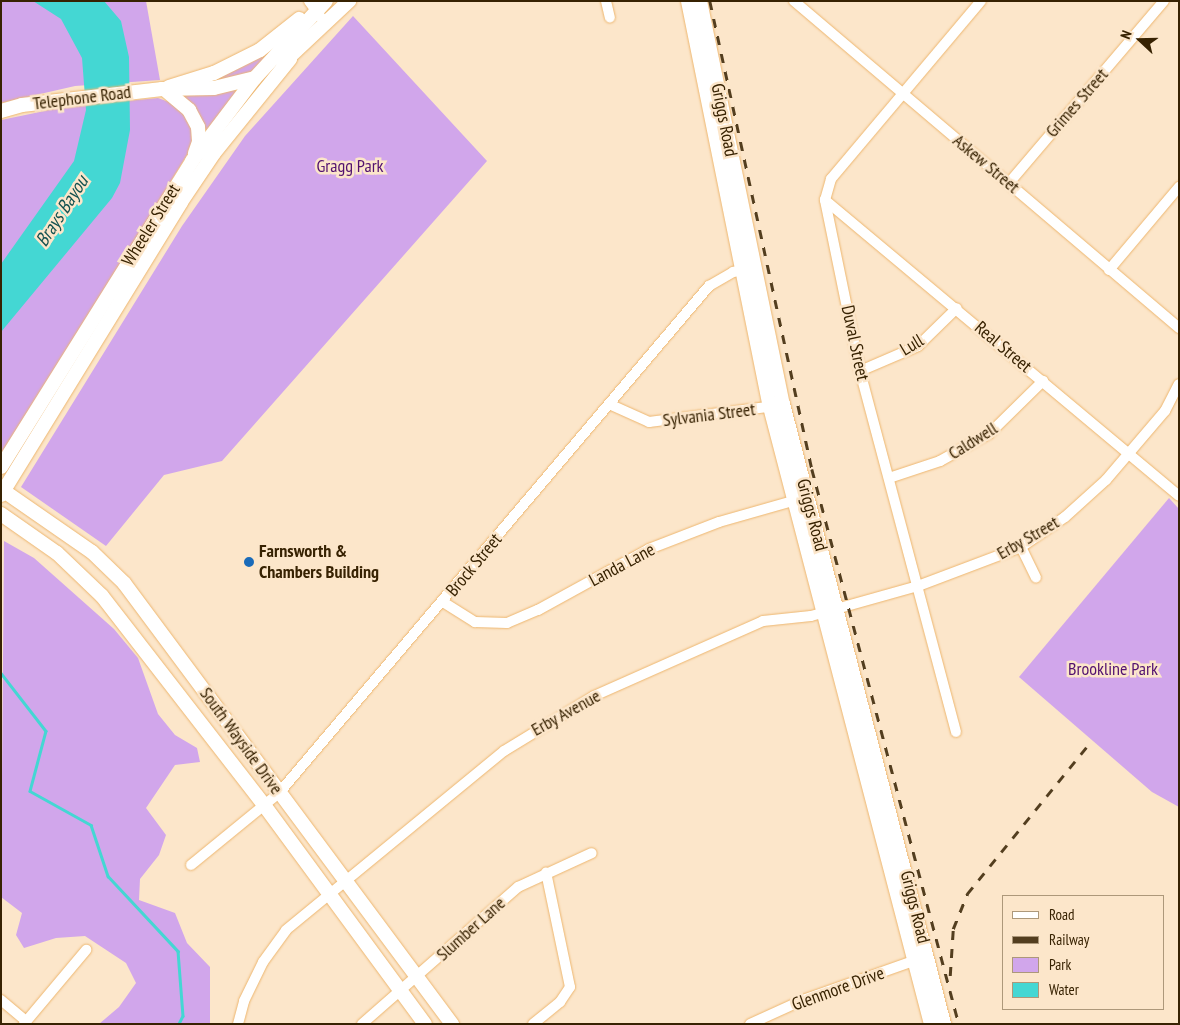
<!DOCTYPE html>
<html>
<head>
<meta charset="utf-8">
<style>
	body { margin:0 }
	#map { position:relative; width:1180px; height:1025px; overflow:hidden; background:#fce6ca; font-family:"PT Sans Narrow",sans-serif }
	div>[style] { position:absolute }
	.green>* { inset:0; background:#d1a6eb }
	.water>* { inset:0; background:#44d7d3 }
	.stream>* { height:2.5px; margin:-1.25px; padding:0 1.25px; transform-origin:1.25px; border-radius:1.25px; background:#44d7d3 }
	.roads { filter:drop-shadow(0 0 1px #edb66f) drop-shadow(0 0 1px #edb66f) }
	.street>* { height:10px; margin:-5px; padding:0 5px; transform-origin:5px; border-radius:5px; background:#fff }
	.secondary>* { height:14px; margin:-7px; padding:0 7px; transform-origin:7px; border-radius:7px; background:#fff }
	.rail>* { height:2.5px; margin-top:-1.25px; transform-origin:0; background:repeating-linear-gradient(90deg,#533e1f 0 9px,transparent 0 18px) }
	.dots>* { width:14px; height:14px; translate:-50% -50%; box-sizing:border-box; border:2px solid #fce6ca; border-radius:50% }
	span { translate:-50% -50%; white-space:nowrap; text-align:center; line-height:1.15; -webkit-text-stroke:5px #fce6ca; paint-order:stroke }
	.street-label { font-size:18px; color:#372202 }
	.park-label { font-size:18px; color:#52116f }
	.poi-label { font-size:18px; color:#372202; font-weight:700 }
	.left { translate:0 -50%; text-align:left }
	.water-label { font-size:19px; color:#135150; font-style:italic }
	.frame { position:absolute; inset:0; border:2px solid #372202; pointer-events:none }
	.legend { position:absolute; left:1002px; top:895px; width:162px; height:115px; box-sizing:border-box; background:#fce6ca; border:1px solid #ad987a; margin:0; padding:6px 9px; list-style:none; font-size:15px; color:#372202 }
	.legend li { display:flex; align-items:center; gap:10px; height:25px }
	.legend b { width:25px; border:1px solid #ad987a }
	.north { position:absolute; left:1115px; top:15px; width:50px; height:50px; -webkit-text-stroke:4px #fce6ca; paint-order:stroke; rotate:291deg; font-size:14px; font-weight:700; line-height:20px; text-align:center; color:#372202 }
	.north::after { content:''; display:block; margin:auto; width:18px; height:22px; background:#372202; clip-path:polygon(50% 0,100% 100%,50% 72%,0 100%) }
</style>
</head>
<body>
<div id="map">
	<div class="green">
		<i style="clip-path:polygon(1px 1px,146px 1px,160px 80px,75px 86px,1px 103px)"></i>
		<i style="clip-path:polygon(353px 16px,487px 161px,222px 461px,164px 475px,106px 546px,21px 487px,182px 226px,245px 136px)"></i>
		<i style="clip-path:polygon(267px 50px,269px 54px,252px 73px,210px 82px,209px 79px)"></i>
		<i style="clip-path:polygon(235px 89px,236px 93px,206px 131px,202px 130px,184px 98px,185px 94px)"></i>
		<i style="clip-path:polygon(158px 98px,180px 106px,193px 130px,193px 145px,1px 459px,1px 120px,64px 107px)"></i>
		<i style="clip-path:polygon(1169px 498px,1179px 509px,1179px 807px,1152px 792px,1019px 677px)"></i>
		<i style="clip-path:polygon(4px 541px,34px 558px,114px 629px,138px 658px,158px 714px,175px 735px,197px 748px,200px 762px,175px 765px,146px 808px,166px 835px,159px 855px,140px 879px,139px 900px,175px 913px,187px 943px,210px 967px,210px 1024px,99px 1024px,119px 1007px,136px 983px,126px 963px,85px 936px,56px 938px,24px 948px,16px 935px,22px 913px,1px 897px)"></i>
	</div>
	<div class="water">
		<i style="clip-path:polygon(33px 1px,104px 1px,121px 21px,129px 57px,130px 130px,120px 183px,112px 198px,1px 332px,1px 264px,74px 161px,86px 110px,82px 58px,61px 19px)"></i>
	</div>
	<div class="stream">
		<i style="left:1px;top:673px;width:73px;rotate:52.2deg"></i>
		<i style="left:46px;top:731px;width:62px;rotate:104.9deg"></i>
		<i style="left:30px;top:791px;width:70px;rotate:29.1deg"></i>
		<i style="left:91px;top:825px;width:54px;rotate:71.6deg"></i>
		<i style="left:108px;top:876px;width:103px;rotate:47deg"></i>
		<i style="left:178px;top:951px;width:65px;rotate:85.6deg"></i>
		<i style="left:183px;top:1016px;width:9px;rotate:117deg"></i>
	</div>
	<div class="roads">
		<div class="street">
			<i style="left:309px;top:1px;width:29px;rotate:54deg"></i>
			<i style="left:606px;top:1px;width:17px;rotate:77deg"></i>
			<i style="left:794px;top:1px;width:505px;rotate:40.34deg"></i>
			<i style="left:1009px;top:183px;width:239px;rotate:-49.6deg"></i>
			<i style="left:825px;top:200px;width:461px;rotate:39.9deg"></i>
			<i style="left:1109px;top:270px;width:109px;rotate:-49.9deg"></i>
			<i style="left:860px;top:371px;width:63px;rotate:-23.3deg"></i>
			<i style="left:918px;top:346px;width:54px;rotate:-44.3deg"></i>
			<i style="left:609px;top:404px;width:44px;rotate:24.2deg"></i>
			<i style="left:649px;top:422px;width:127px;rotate:-7.2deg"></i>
			<i style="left:889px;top:478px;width:54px;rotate:-18.4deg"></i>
			<i style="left:940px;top:461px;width:56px;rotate:-28.9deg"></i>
			<i style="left:989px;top:434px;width:76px;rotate:-44.5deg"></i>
			<i style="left:1021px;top:547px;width:34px;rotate:64deg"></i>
			<i style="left:443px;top:602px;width:38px;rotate:32deg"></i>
			<i style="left:475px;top:622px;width:32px;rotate:2deg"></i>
			<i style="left:507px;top:623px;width:34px;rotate:-23deg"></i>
			<i style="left:538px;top:610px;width:127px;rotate:-28.8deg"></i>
			<i style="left:649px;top:549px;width:75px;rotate:-21.1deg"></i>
			<i style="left:719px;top:522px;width:84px;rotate:-15.9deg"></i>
			<i style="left:956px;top:732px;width:374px;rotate:-104.9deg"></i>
			<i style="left:860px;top:371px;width:175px;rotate:-101.6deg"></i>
			<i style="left:825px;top:200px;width:22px;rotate:-74deg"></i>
			<i style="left:831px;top:179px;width:233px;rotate:-49.9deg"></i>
			<i style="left:191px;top:865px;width:114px;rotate:-39.3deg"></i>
			<i style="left:279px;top:793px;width:665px;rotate:-49.7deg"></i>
			<i style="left:709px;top:286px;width:28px;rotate:-30deg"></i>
			<i style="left:733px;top:272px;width:14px;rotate:-12deg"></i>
			<i style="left:1px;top:1000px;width:33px;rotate:40deg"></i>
			<i style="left:24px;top:1024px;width:97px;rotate:-50deg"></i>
			<i style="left:238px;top:1024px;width:24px;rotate:-75deg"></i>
			<i style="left:244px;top:1001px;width:43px;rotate:-64deg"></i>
			<i style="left:263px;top:962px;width:39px;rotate:-54deg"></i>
			<i style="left:286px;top:930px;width:282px;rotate:-39.4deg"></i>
			<i style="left:504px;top:751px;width:105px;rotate:-31.4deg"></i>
			<i style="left:594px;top:696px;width:185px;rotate:-23.9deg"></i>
			<i style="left:763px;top:621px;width:48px;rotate:-5.9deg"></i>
			<i style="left:811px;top:616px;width:111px;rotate:-15.7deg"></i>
			<i style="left:918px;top:586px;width:110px;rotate:-20.7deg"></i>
			<i style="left:1021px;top:547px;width:53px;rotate:-34.3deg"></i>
			<i style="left:1065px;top:517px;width:55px;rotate:-42.1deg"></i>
			<i style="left:1106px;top:480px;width:91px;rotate:-49.5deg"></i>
			<i style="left:1165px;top:411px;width:30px;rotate:-63deg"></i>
			<i style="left:362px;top:1024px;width:208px;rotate:-41.3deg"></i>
			<i style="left:518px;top:887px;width:81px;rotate:-24.7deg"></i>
			<i style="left:533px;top:1024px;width:35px;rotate:-39deg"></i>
			<i style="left:560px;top:1002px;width:18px;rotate:-56deg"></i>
			<i style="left:570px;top:987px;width:117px;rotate:-101.8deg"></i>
			<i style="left:750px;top:1024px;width:58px;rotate:-24.4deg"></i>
			<i style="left:803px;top:1000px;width:123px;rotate:-19.5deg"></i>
		</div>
		<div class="secondary">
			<i style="left:688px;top:1px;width:414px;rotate:78.6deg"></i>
			<i style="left:770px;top:407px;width:638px;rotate:75.38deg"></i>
			<i style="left:700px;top:1px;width:411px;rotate:78.4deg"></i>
			<i style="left:783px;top:404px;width:641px;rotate:75.44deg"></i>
			<i style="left:283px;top:63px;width:91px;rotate:-43.2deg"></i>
			<i style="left:169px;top:87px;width:47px;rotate:-17.3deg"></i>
			<i style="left:214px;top:73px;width:51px;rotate:-26.6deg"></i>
			<i style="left:260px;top:50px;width:50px;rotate:-38.5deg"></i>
			<i style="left:164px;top:89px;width:33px;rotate:40deg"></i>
			<i style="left:189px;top:110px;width:19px;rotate:62deg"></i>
			<i style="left:198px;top:127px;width:15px;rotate:86deg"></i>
			<i style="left:199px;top:142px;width:12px;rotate:110deg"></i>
			<i style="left:1px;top:111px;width:22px;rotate:-16deg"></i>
			<i style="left:22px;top:105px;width:141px;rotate:-6.5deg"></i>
			<i style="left:162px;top:89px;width:52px;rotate:-1.1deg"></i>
			<i style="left:214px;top:88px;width:42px;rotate:-13.7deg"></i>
			<i style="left:1px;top:467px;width:361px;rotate:-58deg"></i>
			<i style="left:192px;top:161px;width:103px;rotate:-52.9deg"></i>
			<i style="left:254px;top:79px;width:106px;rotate:-47.3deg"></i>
			<i style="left:1px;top:489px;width:111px;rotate:34.7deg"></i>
			<i style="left:92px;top:552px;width:45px;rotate:44.1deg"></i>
			<i style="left:124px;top:583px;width:550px;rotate:53.36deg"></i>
			<i style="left:1px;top:495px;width:344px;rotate:-58.4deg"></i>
			<i style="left:181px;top:202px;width:59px;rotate:-56deg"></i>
			<i style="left:214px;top:153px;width:121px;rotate:-51deg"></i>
			<i style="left:1px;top:514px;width:68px;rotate:34.9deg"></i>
			<i style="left:57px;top:553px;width:62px;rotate:43.7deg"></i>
			<i style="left:102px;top:596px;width:264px;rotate:52.2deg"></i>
			<i style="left:264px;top:805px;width:272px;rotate:53.7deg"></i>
		</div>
	</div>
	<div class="rail">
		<i style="left:710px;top:1px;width:479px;rotate:77.7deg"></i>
		<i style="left:812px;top:469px;width:574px;rotate:75.17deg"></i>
		<i style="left:950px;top:976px;width:47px;rotate:-86.3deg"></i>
		<i style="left:953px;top:929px;width:38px;rotate:-68deg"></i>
		<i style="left:967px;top:894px;width:193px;rotate:-50.9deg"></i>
	</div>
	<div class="dots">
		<i style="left:249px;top:562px;background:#1a6bb9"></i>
	</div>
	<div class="street-label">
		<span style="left:82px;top:98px;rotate:-7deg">Telephone Road</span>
		<span style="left:1077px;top:103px;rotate:-49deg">Grimes Street</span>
		<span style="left:724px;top:120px;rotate:79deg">Griggs Road</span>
		<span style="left:986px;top:164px;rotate:40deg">Askew Street</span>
		<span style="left:151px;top:225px;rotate:-58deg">Wheeler Street</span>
		<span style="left:855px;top:343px;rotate:78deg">Duval Street</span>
		<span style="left:912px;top:345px;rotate:-31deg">Lull</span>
		<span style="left:1003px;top:347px;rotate:40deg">Real Street</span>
		<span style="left:709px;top:415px;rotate:-7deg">Sylvania Street</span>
		<span style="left:973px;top:441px;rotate:-32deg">Caldwell</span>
		<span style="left:812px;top:515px;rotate:75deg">Griggs Road</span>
		<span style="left:1028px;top:538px;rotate:-30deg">Erby Street</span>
		<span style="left:474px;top:565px;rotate:-50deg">Brock Street</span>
		<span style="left:622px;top:565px;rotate:-28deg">Landa Lane</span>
		<span style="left:566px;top:713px;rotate:-29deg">Erby Avenue</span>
		<span style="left:241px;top:741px;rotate:54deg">South Wayside Drive</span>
		<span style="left:915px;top:907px;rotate:76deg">Griggs Road</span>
		<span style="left:471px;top:929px;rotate:-42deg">Slumber Lane</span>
		<span style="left:838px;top:989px;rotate:-20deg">Glenmore Drive</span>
	</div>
	<div class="park-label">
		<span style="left:350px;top:166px">Gragg Park</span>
		<span style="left:1113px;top:669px">Brookline Park</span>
	</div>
	<div class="poi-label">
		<span class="left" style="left:259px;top:562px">Farnsworth &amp;<br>Chambers Building</span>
	</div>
	<div class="water-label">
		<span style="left:62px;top:211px;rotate:-57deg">Brays Bayou</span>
	</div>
	<div class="frame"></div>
	<ul class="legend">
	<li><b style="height:6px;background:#fff"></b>Road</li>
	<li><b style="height:6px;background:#533e1f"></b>Railway</li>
	<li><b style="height:14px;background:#d1a6eb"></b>Park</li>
	<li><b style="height:14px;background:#44d7d3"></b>Water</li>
	</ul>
	<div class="north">N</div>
</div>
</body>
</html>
